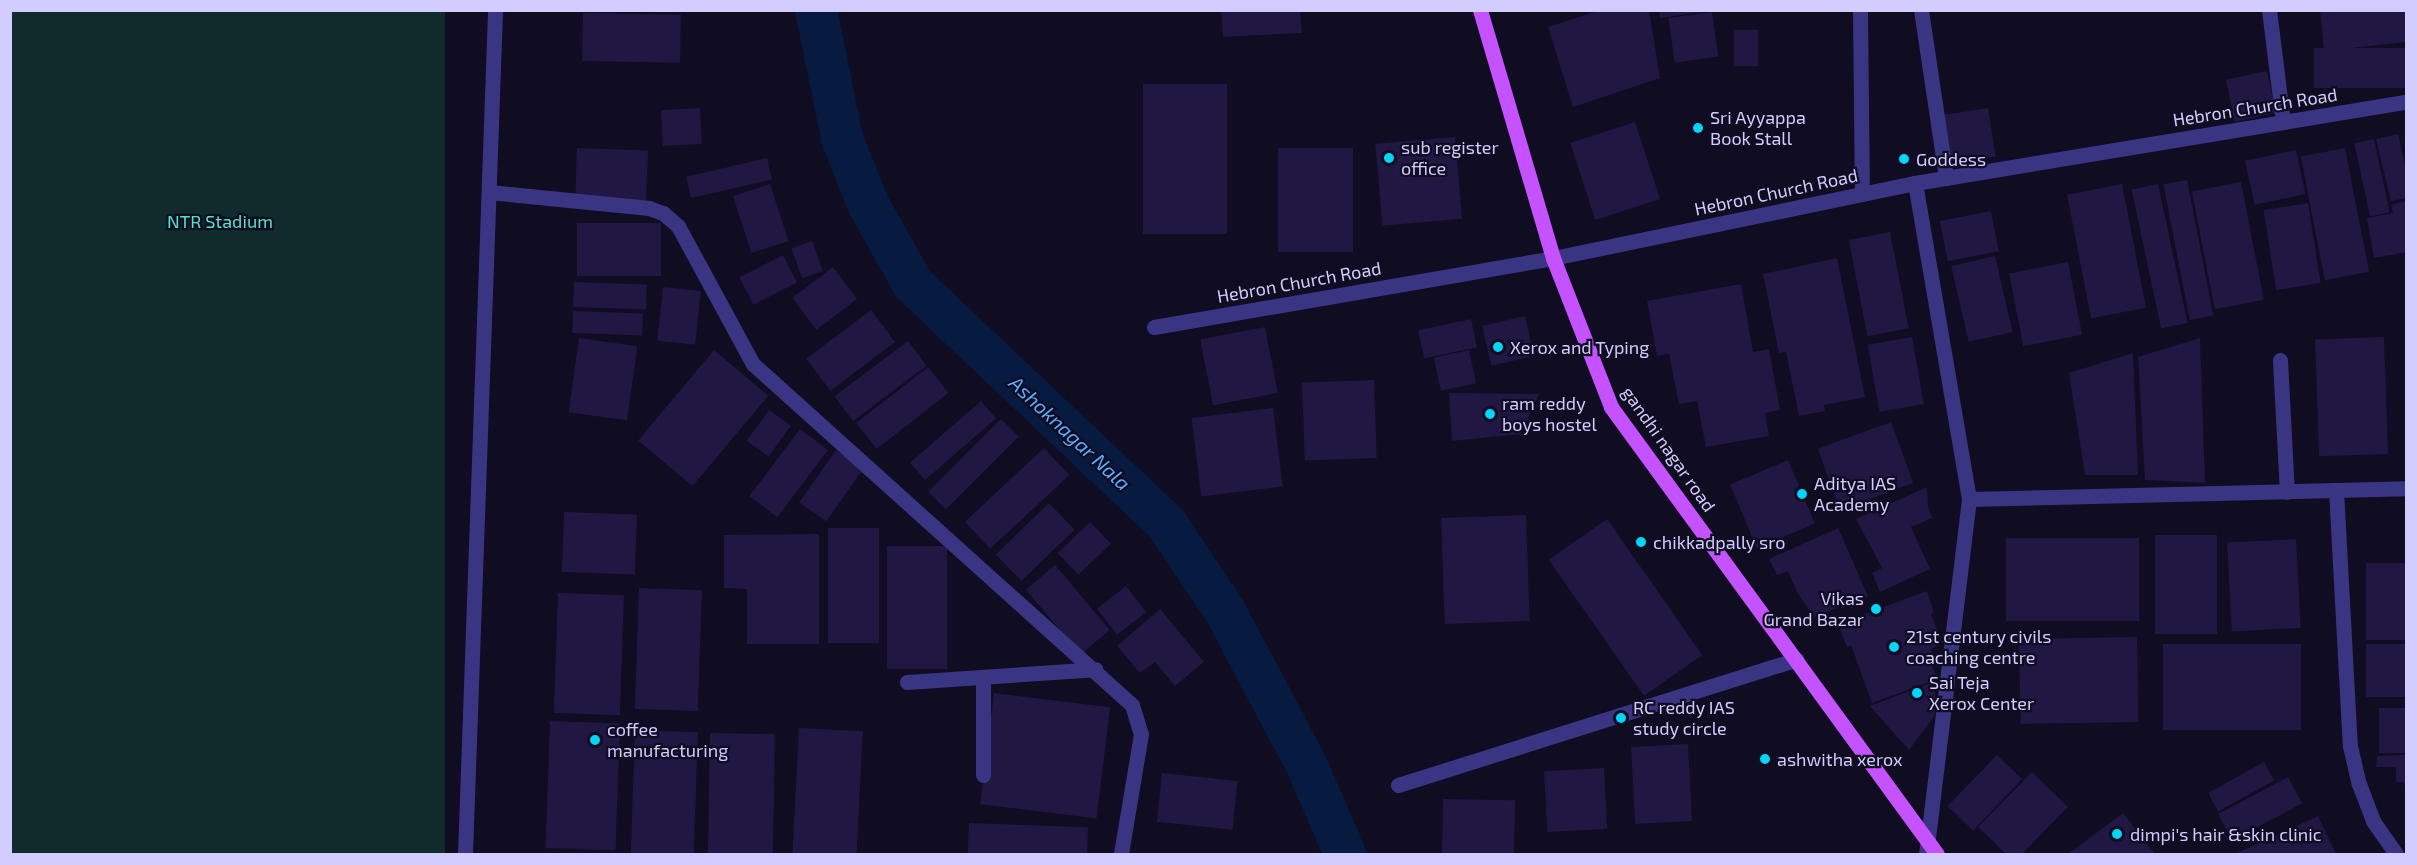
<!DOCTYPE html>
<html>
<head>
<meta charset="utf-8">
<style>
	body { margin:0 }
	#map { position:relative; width:2417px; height:865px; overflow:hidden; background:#100c21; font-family:"Exo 2",sans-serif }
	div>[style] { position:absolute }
	.green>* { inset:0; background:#0f2b2b; transform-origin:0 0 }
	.canal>* { height:42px; margin:-21px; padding:0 21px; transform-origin:21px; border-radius:21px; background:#071a3f }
	.building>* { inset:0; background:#211743; transform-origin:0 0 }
	.minor>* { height:15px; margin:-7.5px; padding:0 7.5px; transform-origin:7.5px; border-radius:7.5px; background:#3a3582 }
	.major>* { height:15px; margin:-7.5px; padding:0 7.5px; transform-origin:7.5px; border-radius:7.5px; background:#c453ff }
	.dots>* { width:16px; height:16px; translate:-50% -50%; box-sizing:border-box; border:3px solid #100c21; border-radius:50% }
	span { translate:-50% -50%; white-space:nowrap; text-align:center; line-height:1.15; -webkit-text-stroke:4.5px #100c21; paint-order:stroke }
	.street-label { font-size:18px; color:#d3ccff }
	.poi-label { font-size:18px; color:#d3ccff }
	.left { translate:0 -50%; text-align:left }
	.right { translate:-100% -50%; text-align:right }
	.park-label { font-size:18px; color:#53e4c4 }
	.water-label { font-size:20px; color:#5aadff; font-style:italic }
	.frame { position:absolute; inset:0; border:12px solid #d3ccff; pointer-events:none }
</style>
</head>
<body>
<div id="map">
	<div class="green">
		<i style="left:10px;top:11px;width:435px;height:843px"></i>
	</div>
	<div class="canal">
		<i style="left:816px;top:10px;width:131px;rotate:78.5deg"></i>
		<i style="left:842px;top:138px;width:71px;rotate:68.5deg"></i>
		<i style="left:868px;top:204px;width:92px;rotate:60.6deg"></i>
		<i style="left:913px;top:284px;width:348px;rotate:43.4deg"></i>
		<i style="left:1166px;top:523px;width:106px;rotate:56.2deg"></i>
		<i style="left:1225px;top:611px;width:175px;rotate:62.1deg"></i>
		<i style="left:1307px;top:766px;width:96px;rotate:66.6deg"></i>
	</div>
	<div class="building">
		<i style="clip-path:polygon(1221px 10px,1300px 10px,1302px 33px,1223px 37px)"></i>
		<i style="clip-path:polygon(1601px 10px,1649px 10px,1660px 78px,1573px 107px,1548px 27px)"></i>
		<i style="clip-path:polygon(1659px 10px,1701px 10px,1701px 12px,1660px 18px)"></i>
		<i style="clip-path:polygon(2406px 10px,2406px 42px,2324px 51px,2320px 11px)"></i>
		<i style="left:1712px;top:12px;width:45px;height:44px;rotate:82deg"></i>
		<i style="left:583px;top:13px;width:98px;height:48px;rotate:1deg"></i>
		<i style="left:1734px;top:30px;width:24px;height:36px"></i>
		<i style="left:2406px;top:48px;width:40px;height:92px;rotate:90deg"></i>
		<i style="left:2267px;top:71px;width:43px;height:42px;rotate:78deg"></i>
		<i style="left:1143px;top:84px;width:84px;height:150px"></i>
		<i style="left:700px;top:108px;width:36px;height:39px;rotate:87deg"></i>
		<i style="left:1988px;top:108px;width:49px;height:45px;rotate:81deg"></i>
		<i style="left:1635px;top:122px;width:81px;height:68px;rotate:72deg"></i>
		<i style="clip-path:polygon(2398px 134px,2406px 170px,2406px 198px,2391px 201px,2376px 139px)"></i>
		<i style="left:1455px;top:137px;width:82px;height:80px;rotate:85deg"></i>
		<i style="left:2374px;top:139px;width:75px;height:20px;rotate:78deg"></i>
		<i style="left:577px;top:148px;width:71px;height:51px;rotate:2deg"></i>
		<i style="left:1353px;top:148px;width:104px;height:75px;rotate:90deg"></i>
		<i style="left:2345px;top:148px;width:126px;height:45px;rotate:79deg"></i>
		<i style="left:2296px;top:150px;width:45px;height:52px;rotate:78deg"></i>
		<i style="left:767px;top:158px;width:22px;height:83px;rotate:77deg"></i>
		<i style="left:2187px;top:180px;width:138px;height:24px;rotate:79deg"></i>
		<i style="left:2241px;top:182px;width:120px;height:50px;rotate:79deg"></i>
		<i style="left:770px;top:184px;width:60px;height:39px;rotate:72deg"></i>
		<i style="left:2122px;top:184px;width:126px;height:56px;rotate:79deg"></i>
		<i style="left:2158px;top:184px;width:142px;height:27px;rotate:78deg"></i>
		<i style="clip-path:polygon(2406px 201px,2406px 252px,2374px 258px,2367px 218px,2393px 213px,2391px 205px)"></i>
		<i style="left:2308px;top:203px;width:81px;height:45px;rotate:81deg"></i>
		<i style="left:1991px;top:211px;width:41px;height:52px;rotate:79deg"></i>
		<i style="left:577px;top:223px;width:84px;height:53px"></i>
		<i style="left:1890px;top:232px;width:98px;height:42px;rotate:79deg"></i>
		<i style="left:812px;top:241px;width:32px;height:22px;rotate:70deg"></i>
		<i style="left:783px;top:255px;width:31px;height:49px;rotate:63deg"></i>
		<i style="left:1995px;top:256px;width:78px;height:45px;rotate:77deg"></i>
		<i style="clip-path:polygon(1837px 258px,1865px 397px,1824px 405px,1825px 411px,1799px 416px,1786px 352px,1779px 353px,1763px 274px)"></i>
		<i style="left:2068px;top:262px;width:74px;height:60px;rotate:79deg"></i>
		<i style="left:833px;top:267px;width:40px;height:51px;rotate:53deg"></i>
		<i style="left:574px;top:282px;width:73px;height:25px;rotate:2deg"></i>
		<i style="clip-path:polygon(1741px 284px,1753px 352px,1769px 349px,1780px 410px,1765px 413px,1769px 436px,1706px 447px,1697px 401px,1679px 404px,1669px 354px,1657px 356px,1647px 301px)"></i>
		<i style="left:663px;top:287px;width:38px;height:54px;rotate:6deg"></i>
		<i style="left:871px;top:310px;width:40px;height:81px;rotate:53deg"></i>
		<i style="left:573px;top:311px;width:70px;height:22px;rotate:2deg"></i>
		<i style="left:1525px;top:316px;width:41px;height:44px;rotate:77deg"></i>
		<i style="left:1471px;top:319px;width:29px;height:54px;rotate:78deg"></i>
		<i style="left:1265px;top:327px;width:67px;height:66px;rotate:79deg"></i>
		<i style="left:1912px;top:337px;width:68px;height:45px;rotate:80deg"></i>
		<i style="left:2384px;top:337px;width:117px;height:69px;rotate:88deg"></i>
		<i style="left:579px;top:338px;width:59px;height:75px;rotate:8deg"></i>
		<i style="clip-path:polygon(2200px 338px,2205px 483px,2145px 480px,2138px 357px)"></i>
		<i style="left:908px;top:341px;width:31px;height:92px;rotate:53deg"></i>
		<i style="left:714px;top:350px;width:71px;height:118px;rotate:40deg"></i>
		<i style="left:1469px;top:350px;width:34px;height:36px;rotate:78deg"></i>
		<i style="clip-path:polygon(2133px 353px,2138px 475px,2085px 475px,2069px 373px)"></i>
		<i style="left:928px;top:367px;width:33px;height:91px;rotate:52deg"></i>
		<i style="left:1374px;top:380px;width:78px;height:72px;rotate:88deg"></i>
		<i style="clip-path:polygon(1449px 393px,1539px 394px,1521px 434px,1452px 441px)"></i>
		<i style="left:981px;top:401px;width:23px;height:94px;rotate:49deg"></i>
		<i style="left:1273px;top:408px;width:79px;height:82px;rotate:83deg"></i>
		<i style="left:769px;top:410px;width:27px;height:38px;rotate:36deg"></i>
		<i style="left:1001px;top:419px;width:25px;height:103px;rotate:45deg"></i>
		<i style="left:1891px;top:422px;width:65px;height:78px;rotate:70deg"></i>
		<i style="left:800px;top:429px;width:35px;height:84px;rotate:37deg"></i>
		<i style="left:1044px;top:448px;width:37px;height:108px;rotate:47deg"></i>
		<i style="left:836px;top:450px;width:33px;height:64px;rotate:35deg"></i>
		<i style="left:1788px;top:460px;width:69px;height:63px;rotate:67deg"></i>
		<i style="clip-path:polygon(1927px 487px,1928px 506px,1932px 518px,1911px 527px,1930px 569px,1880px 592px,1872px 573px,1882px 568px,1856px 519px)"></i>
		<i style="left:1049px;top:503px;width:37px;height:74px;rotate:46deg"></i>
		<i style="left:564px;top:512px;width:73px;height:60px;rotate:2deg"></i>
		<i style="left:1526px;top:515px;width:106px;height:85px;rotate:88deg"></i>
		<i style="left:1607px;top:519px;width:166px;height:71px;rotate:55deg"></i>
		<i style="left:1090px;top:522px;width:30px;height:45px;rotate:46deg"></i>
		<i style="left:828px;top:528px;width:51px;height:115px"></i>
		<i style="clip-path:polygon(1838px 528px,1868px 596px,1814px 617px,1797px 592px,1788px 571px,1777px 575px,1769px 559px)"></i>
		<i style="clip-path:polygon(819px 534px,819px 644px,747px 644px,747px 589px,724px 588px,724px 535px)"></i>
		<i style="left:2155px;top:535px;width:62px;height:99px"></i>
		<i style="left:2006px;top:538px;width:133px;height:83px"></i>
		<i style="left:2296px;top:539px;width:89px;height:69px;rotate:87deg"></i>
		<i style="left:887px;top:546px;width:60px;height:123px"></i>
		<i style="left:2366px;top:563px;width:40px;height:77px"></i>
		<i style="left:1055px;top:565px;width:85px;height:38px;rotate:50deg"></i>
		<i style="left:1126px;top:586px;width:33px;height:37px;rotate:52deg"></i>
		<i style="left:639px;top:588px;width:63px;height:121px;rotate:2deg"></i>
		<i style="clip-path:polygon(1927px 591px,1934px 613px,1931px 614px,1939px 634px,1933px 636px,1937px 646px,1931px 649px,1935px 661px,1931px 662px,1937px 679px,1872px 703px,1851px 645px,1847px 647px,1838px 624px)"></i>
		<i style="left:558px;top:593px;width:66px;height:120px;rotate:2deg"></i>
		<i style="clip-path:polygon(1160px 609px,1204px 662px,1175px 686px,1155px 662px,1140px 673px,1117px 646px)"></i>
		<i style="left:2137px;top:637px;width:85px;height:118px;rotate:89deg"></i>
		<i style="left:2301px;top:644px;width:86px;height:138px;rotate:90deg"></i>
		<i style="left:2406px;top:644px;width:53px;height:40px;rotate:90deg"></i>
		<i style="clip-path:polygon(1935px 681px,1935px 715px,1909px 750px,1870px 706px)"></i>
		<i style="left:994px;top:693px;width:117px;height:112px;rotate:7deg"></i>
		<i style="left:2406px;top:708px;width:45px;height:27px;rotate:90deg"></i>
		<i style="left:550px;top:721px;width:70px;height:127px;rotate:2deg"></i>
		<i style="left:799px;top:728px;width:64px;height:126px;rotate:3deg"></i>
		<i style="left:635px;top:730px;width:63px;height:123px;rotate:2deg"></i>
		<i style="left:710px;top:733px;width:65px;height:121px;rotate:1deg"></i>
		<i style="left:1688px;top:744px;width:77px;height:57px;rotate:87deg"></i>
		<i style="left:1997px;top:755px;width:35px;height:71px;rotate:44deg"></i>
		<i style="clip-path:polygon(2406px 755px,2406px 787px,2403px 782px,2396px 782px,2396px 767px,2376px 767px,2377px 756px)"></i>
		<i style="left:2264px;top:762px;width:21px;height:64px;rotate:61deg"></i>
		<i style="left:1604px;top:768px;width:61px;height:60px;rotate:87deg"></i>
		<i style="clip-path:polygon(2032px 772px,2068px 807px,2022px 854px,2006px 854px,1978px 827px)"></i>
		<i style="left:1162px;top:773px;width:76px;height:49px;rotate:6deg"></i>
		<i style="left:2288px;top:777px;width:30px;height:79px;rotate:62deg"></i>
		<i style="left:1443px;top:799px;width:72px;height:55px;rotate:1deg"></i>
		<i style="clip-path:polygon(2123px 813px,2155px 854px,2068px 854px)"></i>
		<i style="clip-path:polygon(2318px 816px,2336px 854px,2235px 854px)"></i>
		<i style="left:969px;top:823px;width:119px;height:31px;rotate:2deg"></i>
	</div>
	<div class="minor">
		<i style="left:1860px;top:10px;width:184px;rotate:89.4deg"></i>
		<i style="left:1921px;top:10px;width:170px;rotate:81.5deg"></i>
		<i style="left:2269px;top:10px;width:113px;rotate:82.9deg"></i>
		<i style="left:1915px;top:183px;width:321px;rotate:80.3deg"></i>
		<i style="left:1969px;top:499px;width:358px;rotate:96.9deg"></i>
		<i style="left:489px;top:192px;width:161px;rotate:5.7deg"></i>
		<i style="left:649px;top:208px;width:15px;rotate:20deg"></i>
		<i style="left:663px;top:213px;width:20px;rotate:41deg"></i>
		<i style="left:678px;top:226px;width:157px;rotate:61.5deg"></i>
		<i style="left:753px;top:364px;width:510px;rotate:41.98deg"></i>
		<i style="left:1132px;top:705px;width:30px;rotate:73deg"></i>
		<i style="left:1141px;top:734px;width:122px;rotate:99.5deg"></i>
		<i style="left:1154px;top:327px;width:405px;rotate:-9.8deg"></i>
		<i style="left:1553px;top:258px;width:370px;rotate:-11.7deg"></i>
		<i style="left:1915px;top:183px;width:498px;rotate:-9.4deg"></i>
		<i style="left:2280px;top:360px;width:132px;rotate:87deg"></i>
		<i style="left:2336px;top:490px;width:256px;rotate:86.9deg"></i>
		<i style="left:2350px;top:746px;width:39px;rotate:77deg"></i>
		<i style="left:2359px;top:784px;width:40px;rotate:69deg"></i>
		<i style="left:2373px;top:821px;width:40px;rotate:55.1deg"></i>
		<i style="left:1969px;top:499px;width:437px;rotate:-1.4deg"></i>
		<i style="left:907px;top:682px;width:189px;rotate:-3.9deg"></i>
		<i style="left:983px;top:775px;width:98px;rotate:-90deg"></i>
		<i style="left:1398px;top:785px;width:418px;rotate:-17.5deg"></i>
		<i style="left:465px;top:854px;width:845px;rotate:-87.96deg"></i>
	</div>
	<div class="major">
		<i style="left:1480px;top:10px;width:259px;rotate:73.6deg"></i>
		<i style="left:1553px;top:258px;width:160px;rotate:68.7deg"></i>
		<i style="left:1611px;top:407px;width:553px;rotate:53.9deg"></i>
	</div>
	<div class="dots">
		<i style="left:1698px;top:128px;background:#00d6f7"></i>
		<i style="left:1389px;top:158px;background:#00d6f7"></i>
		<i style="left:1904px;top:159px;background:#00d6f7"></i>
		<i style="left:1498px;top:347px;background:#00d6f7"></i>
		<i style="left:1490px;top:414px;background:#00d6f7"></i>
		<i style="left:1802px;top:494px;background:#00d6f7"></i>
		<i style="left:1641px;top:542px;background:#00d6f7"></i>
		<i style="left:1876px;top:609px;background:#00d6f7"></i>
		<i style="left:1894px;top:647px;background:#00d6f7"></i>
		<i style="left:1917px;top:693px;background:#00d6f7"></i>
		<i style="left:1621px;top:718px;background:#00d6f7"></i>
		<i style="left:595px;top:740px;background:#00d6f7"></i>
		<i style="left:1765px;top:759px;background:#00d6f7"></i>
		<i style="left:2117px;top:834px;background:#00d6f7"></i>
	</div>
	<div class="street-label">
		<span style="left:2255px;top:107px;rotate:-9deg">Hebron Church Road</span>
		<span style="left:1776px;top:192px;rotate:-12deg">Hebron Church Road</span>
		<span style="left:1299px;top:282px;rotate:-10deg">Hebron Church Road</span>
		<span style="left:1669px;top:449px;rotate:55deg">gandhi nagar road</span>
	</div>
	<div class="poi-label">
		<span class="left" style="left:1710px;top:128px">Sri Ayyappa<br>Book Stall</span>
		<span class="left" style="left:1401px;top:158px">sub register<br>office</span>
		<span class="left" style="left:1916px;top:159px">Goddess</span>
		<span class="left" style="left:1510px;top:347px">Xerox and Typing</span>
		<span class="left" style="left:1502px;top:414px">ram reddy<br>boys hostel</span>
		<span class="left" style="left:1814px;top:494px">Aditya IAS<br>Academy</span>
		<span class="left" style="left:1653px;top:542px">chikkadpally sro</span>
		<span class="right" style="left:1864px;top:609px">Vikas<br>Grand Bazar</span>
		<span class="left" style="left:1906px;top:647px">21st century civils<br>coaching centre</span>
		<span class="left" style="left:1929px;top:693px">Sai Teja<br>Xerox Center</span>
		<span class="left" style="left:1633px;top:718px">RC reddy IAS<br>study circle</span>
		<span class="left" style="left:607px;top:740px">coffee<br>manufacturing</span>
		<span class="left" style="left:1777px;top:759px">ashwitha xerox</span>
		<span class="left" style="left:2130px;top:834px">dimpi's hair &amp;skin clinic</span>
	</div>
	<div class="park-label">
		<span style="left:220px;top:221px">NTR Stadium</span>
	</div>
	<div class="water-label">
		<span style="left:1070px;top:433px;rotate:43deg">Ashoknagar Nala</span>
	</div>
	<div class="frame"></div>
</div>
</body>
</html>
